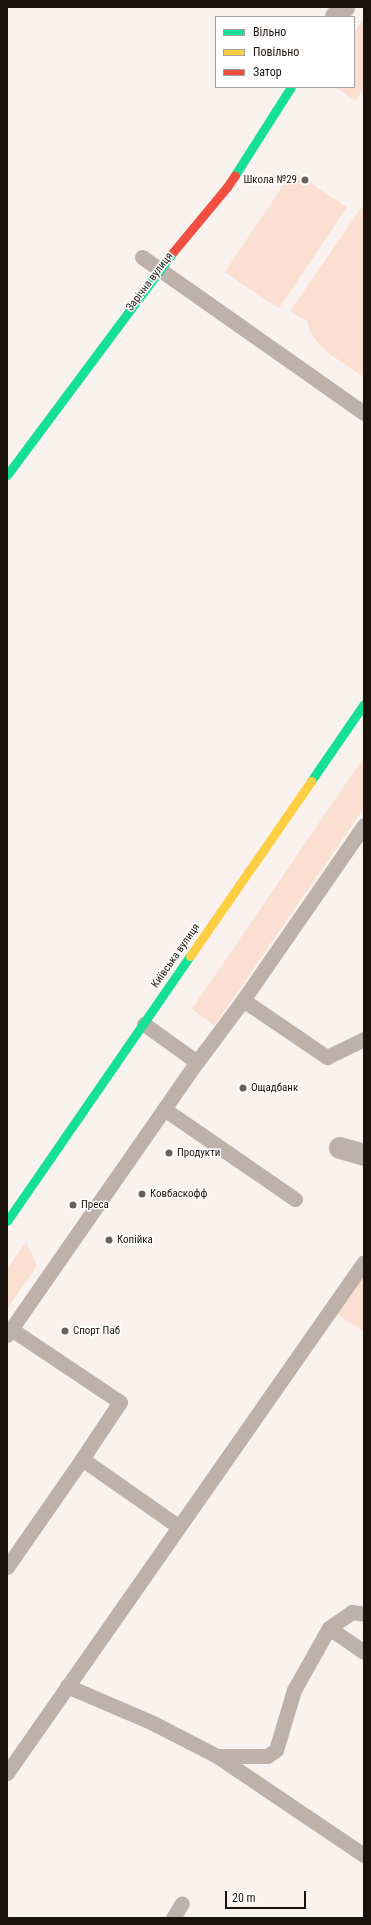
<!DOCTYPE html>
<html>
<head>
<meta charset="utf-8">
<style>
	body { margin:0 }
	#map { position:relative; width:371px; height:1925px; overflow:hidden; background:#f9f2ef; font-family:"Roboto Condensed",sans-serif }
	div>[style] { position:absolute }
	.green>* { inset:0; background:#fbdfd0; transform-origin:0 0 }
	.lane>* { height:15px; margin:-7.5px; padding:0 7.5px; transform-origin:7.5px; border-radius:7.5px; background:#bdb1aa }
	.street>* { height:22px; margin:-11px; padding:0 11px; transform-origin:11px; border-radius:11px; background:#bdb1aa }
	.fast>* { height:9px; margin:-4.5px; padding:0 4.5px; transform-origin:4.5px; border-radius:4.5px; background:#16e098 }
	.slow>* { height:9px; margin:-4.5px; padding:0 4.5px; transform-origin:4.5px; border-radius:4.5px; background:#ffcf43 }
	.jam>* { height:9px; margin:-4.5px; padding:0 4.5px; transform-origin:4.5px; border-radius:4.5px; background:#f24e42 }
	.dots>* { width:11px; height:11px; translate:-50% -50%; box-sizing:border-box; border:2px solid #fff; border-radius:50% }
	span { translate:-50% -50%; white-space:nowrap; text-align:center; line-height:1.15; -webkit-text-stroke:3px #fff; paint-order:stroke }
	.poi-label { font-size:11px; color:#1b120c }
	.right { translate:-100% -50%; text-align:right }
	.left { translate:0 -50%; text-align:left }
	.street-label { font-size:11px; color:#1b120c }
	.frame { position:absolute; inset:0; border:8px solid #1b120c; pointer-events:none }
	.legend { position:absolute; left:215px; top:16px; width:140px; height:72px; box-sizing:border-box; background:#fff; border:1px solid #a4a09e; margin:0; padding:5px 7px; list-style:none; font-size:12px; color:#1b120c }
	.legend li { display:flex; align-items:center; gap:8px; height:20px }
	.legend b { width:20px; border:1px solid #a4a09e }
	.scale { position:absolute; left:225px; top:1891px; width:81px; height:18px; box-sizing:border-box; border:2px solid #1b120c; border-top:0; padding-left:5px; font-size:12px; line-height:14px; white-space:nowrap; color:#1b120c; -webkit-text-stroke:3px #fff; paint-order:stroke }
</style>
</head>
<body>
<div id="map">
	<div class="green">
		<i style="clip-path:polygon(364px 18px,364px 88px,355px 101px,335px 87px,354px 87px,354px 33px)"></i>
		<i style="left:293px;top:171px;width:65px;height:122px;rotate:34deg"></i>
		<i style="clip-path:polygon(364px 204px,364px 377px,331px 355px,317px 342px,310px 332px,308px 322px,290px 311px)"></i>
		<i style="clip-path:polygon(364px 757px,364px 808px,214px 1026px,192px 1009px)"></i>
		<i style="clip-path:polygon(26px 1242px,37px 1266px,7px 1309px,7px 1269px)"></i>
		<i style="clip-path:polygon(364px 1267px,364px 1332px,334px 1312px)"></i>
	</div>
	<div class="lane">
		<i style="left:142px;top:257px;width:271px;rotate:35.1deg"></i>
		<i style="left:243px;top:1000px;width:102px;rotate:34.2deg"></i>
		<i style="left:327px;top:1057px;width:41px;rotate:-25.9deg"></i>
		<i style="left:144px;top:1024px;width:65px;rotate:35.6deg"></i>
		<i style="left:164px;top:1109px;width:159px;rotate:34.5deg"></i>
		<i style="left:11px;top:1329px;width:131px;rotate:33.8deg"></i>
		<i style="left:120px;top:1402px;width:69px;rotate:123.7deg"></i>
		<i style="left:7px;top:1335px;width:333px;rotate:-55.2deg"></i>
		<i style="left:197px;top:1062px;width:77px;rotate:-53.4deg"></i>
		<i style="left:243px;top:1000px;width:213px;rotate:-55.3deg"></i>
		<i style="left:7px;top:1567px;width:131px;rotate:-55.2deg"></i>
		<i style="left:82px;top:1459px;width:118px;rotate:35deg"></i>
		<i style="left:329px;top:1628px;width:42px;rotate:34.4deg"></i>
		<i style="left:67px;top:1686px;width:91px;rotate:23.2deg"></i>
		<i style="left:151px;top:1722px;width:74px;rotate:27.3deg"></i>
		<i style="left:217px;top:1756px;width:177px;rotate:34deg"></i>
		<i style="left:217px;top:1756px;width:50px"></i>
		<i style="left:267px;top:1756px;width:11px;rotate:-34deg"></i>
		<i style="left:276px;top:1750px;width:63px;rotate:-73.3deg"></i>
		<i style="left:294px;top:1690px;width:71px;rotate:-60.6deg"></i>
		<i style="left:329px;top:1628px;width:28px;rotate:-35deg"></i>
		<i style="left:352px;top:1612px;width:12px;rotate:9deg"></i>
		<i style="left:7px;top:1773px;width:623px;rotate:-55.06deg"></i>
		<i style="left:173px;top:1918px;width:17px;rotate:-59deg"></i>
	</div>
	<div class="street">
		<i style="left:336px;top:17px;width:13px;rotate:-51deg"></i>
		<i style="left:340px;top:1148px;width:25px;rotate:16deg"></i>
	</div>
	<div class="fast">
		<i style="left:235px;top:175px;width:104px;rotate:-57.5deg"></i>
		<i style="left:7px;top:475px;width:278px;rotate:-53.3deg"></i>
		<i style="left:311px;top:781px;width:93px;rotate:-55.5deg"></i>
		<i style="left:7px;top:1221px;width:322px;rotate:-55.4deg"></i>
	</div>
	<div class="slow">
		<i style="left:190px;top:956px;width:213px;rotate:-55.3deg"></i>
	</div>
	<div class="jam">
		<i style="left:173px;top:252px;width:85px;rotate:-50.3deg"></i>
		<i style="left:227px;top:187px;width:14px;rotate:-56deg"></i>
	</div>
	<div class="dots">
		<i style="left:305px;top:180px;background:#69605b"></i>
		<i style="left:243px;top:1088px;background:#69605b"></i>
		<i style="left:169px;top:1153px;background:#69605b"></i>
		<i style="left:142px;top:1194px;background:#69605b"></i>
		<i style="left:73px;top:1205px;background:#69605b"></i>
		<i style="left:109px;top:1240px;background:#69605b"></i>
		<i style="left:65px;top:1331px;background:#69605b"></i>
	</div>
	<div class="poi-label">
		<span class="right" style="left:297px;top:180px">Школа №29</span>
		<span class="left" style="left:251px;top:1088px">Ощадбанк</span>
		<span class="left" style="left:177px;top:1153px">Продукти</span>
		<span class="left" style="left:150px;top:1194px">Ковбаскофф</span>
		<span class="left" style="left:81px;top:1205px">Преса</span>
		<span class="left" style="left:117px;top:1240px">Копійка</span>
		<span class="left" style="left:73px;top:1331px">Спорт Паб</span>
	</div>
	<div class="street-label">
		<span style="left:150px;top:282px;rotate:-53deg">Зарічна вулиця</span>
		<span style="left:176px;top:956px;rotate:-55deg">Київська вулиця</span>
	</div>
	<div class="frame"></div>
	<ul class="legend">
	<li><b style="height:5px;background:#16e098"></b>Вільно</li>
	<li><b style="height:5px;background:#ffcf43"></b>Повільно</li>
	<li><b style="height:5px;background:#f24e42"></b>Затор</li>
	</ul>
	<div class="scale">20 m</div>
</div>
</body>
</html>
